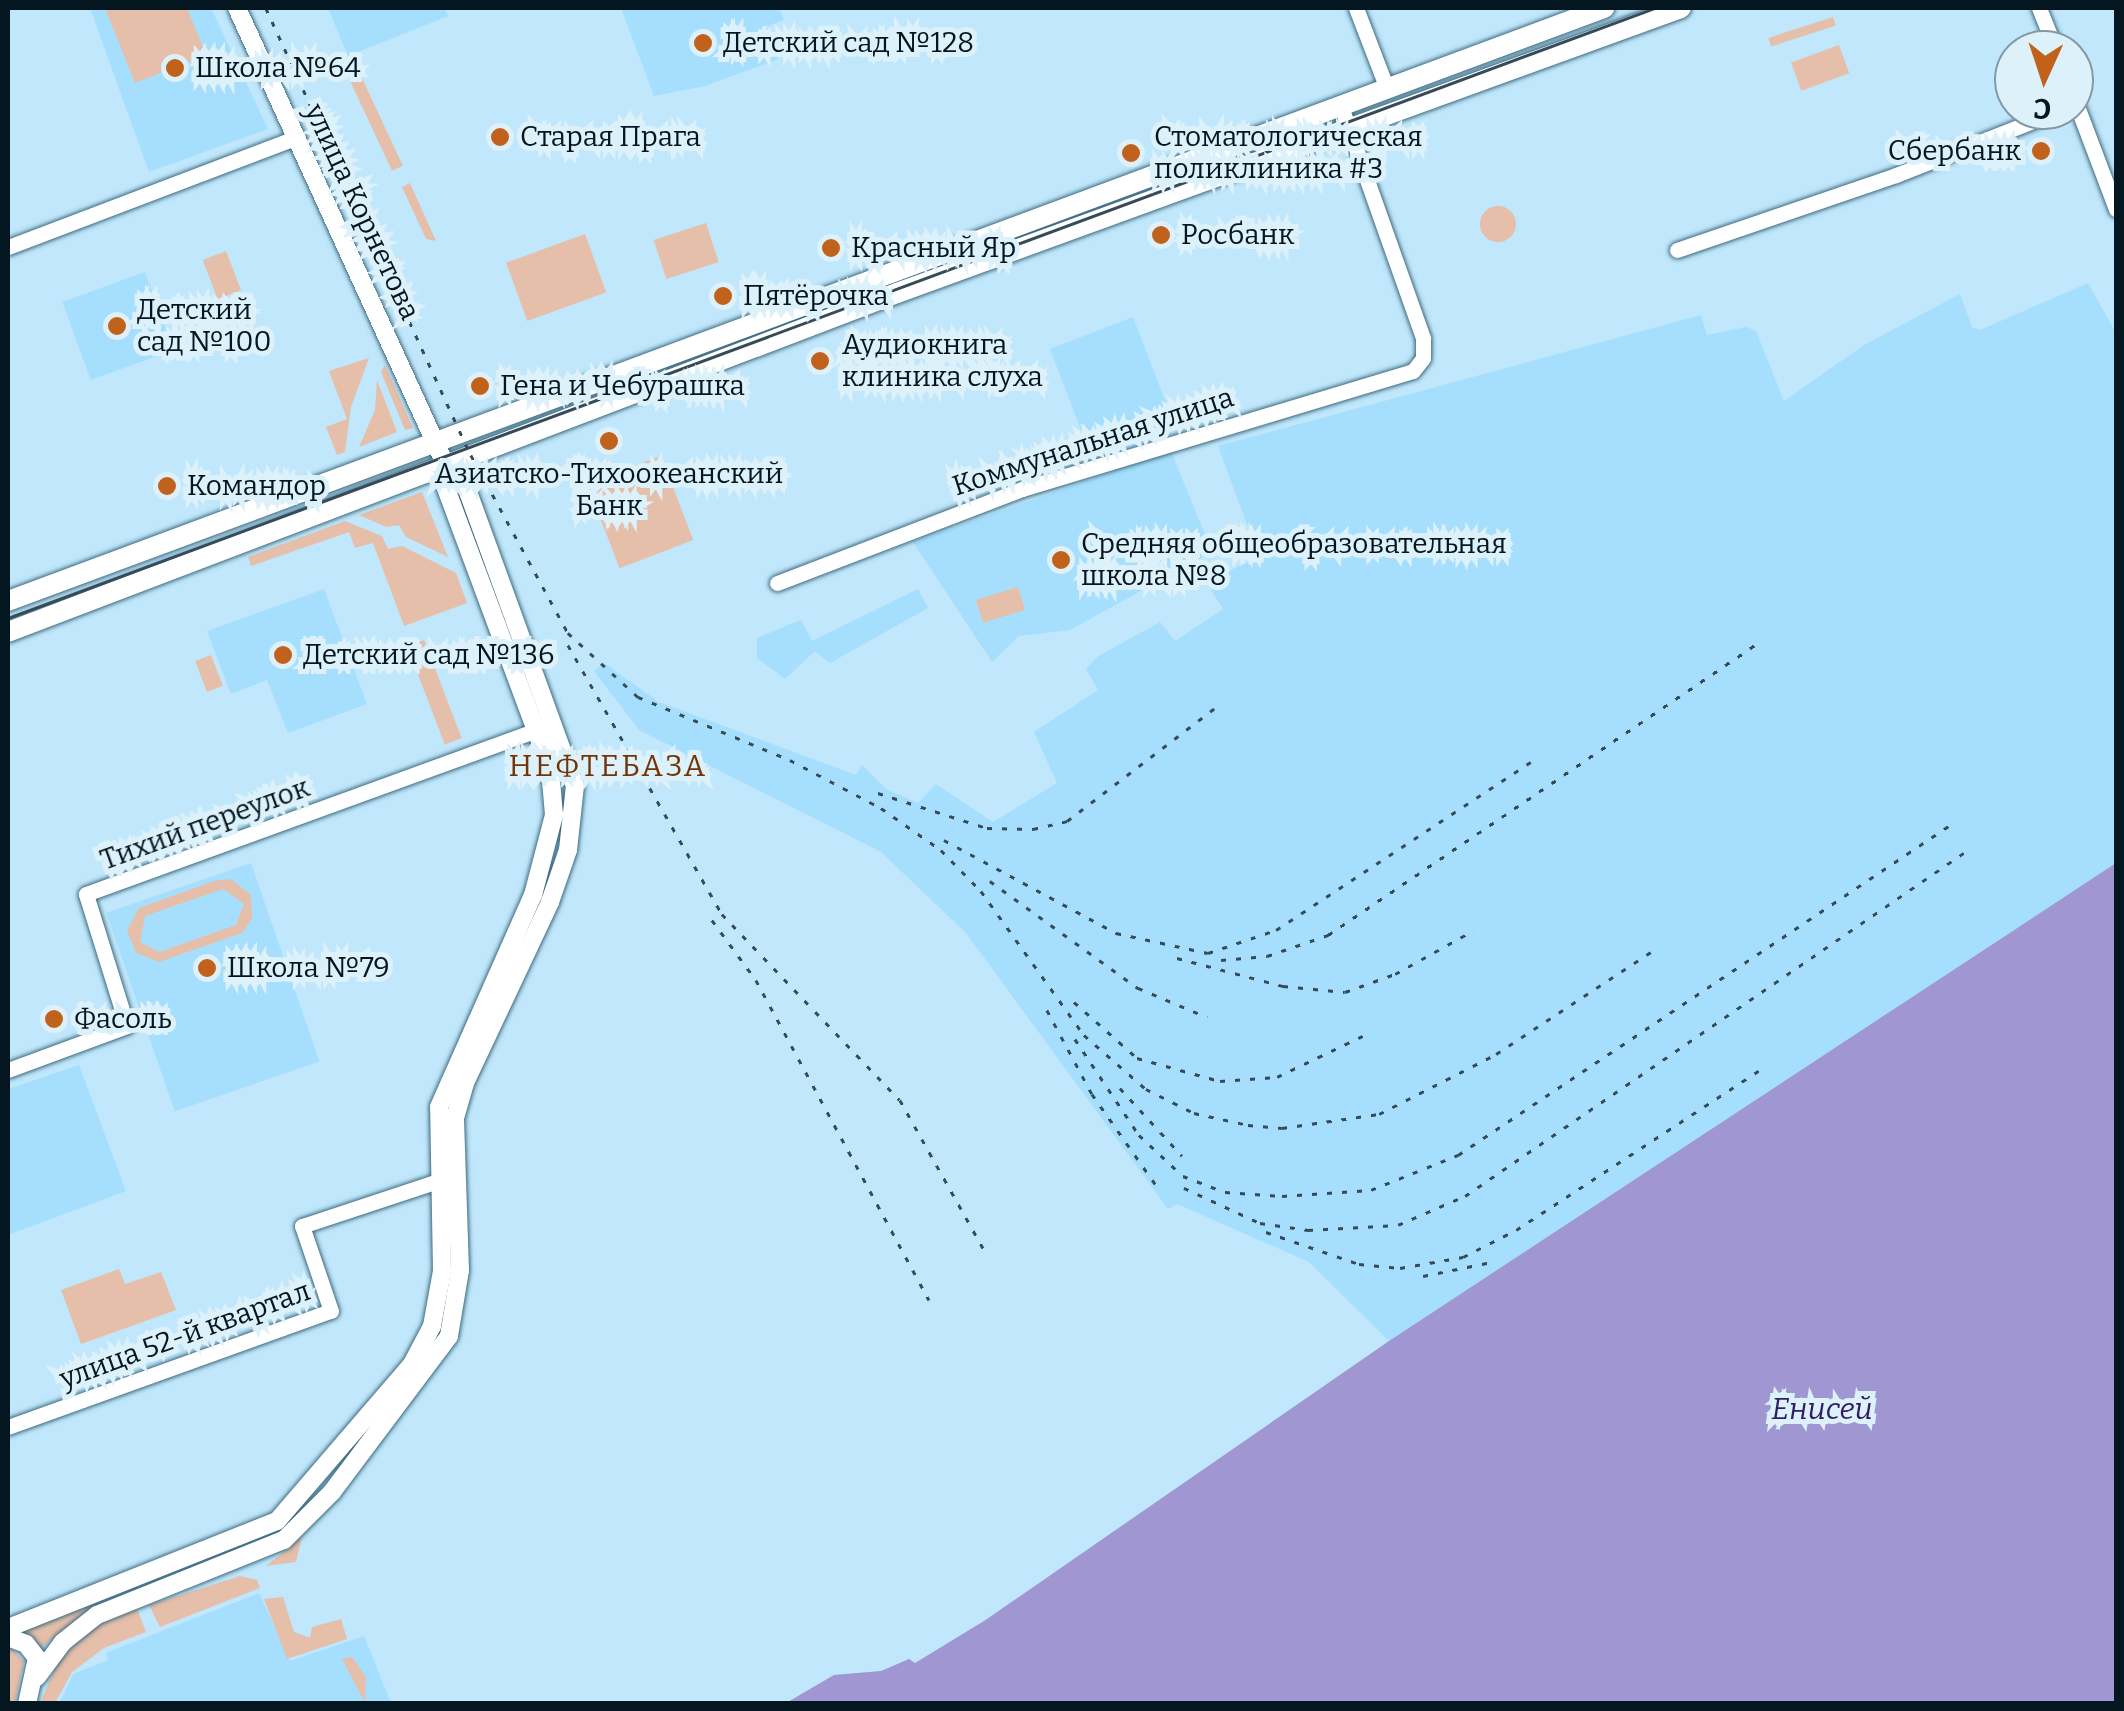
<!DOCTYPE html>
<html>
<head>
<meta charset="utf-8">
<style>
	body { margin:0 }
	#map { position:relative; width:2124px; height:1711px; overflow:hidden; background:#c0e7fb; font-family:Bitter,serif }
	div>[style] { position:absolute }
	.built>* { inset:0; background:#a6dffd; transform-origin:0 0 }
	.green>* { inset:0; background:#e5bfa9; transform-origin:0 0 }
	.round { border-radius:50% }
	.water>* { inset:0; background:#9f96d2 }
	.roads { filter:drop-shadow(0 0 2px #3c6a80) drop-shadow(0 0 2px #3c6a80) }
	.minor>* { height:15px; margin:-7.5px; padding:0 7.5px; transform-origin:7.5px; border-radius:7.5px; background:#fff }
	.major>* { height:18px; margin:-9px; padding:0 9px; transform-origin:9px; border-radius:9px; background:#fff }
	.highway>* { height:20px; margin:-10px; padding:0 10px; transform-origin:10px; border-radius:10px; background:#fff }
	.tram>* { height:2.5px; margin:-1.25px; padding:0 1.25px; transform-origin:1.25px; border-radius:1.25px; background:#354c58 }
	.rail>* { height:2.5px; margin-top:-1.25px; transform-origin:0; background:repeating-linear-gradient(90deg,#354c58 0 5px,transparent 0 15px) }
	.dots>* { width:28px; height:28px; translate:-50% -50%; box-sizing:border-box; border:5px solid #ddf1fb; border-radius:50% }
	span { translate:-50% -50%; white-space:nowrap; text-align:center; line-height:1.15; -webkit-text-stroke:10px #ddf1fb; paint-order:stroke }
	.poi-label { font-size:28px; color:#04161f }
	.left { translate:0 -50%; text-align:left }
	.right { translate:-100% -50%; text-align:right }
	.street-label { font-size:28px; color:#04161f }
	.neighbourhood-label { font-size:30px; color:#713507; letter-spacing:2.5px }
	.water-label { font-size:30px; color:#311d63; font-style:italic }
	.frame { position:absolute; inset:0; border:10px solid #04161f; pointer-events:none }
	.north { position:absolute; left:1994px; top:30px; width:100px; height:100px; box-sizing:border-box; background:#ddf1fb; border:2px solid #8699a3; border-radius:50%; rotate:183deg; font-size:28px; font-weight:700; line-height:40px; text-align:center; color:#04161f }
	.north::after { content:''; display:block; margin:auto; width:35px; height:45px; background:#c1621c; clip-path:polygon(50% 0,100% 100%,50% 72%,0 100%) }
</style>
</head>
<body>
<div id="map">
	<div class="built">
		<i style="clip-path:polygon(90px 8px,211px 8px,268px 129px,149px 172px)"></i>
		<i style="clip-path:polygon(328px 8px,444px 8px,448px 16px,348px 56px)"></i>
		<i style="clip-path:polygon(621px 8px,779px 8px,784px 20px,766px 27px,778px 59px,705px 86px,654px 96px)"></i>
		<i style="left:145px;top:272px;width:83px;height:88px;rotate:70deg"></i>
		<i style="clip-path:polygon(2088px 283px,2116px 333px,2116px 863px,1389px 1341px,1309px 1262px,1177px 1204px,1168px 1209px,966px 933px,881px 852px,639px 730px,594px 671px,604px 663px,659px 702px,856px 775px,862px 765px,886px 789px,918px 803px,936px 784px,993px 822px,1057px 783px,1034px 732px,1098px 690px,1086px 669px,1097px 657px,1160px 622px,1175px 641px,1223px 609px,1211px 590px,1225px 580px,1222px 574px,1259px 557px,1218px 446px,1701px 315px,1707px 335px,1746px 327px,1756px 331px,1784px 401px,1864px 345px,1960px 294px,1972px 327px,1980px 330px)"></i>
		<i style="left:1133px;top:317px;width:111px;height:89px;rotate:69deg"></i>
		<i style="clip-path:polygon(1171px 451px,1212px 552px,1070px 630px,1019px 636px,992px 662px,913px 542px)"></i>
		<i style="clip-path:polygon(324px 589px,367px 704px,288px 733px,267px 680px,231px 694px,207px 631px)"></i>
		<i style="clip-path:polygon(918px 589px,928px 608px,830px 663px,815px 651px,785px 679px,757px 658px,757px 638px,801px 620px,812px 641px)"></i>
		<i style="left:251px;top:863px;width:210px;height:153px;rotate:71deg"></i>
		<i style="clip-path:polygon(79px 1065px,126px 1191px,8px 1235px,8px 1089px)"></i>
		<i style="clip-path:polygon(259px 1593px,290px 1661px,364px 1636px,391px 1703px,59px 1704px,73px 1674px,108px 1660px,106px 1653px)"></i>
	</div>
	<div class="green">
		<i style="clip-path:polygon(105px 8px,187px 8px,206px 55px,135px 83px)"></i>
		<i style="left:1833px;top:17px;width:9px;height:68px;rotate:72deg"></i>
		<i style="left:1839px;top:45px;width:30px;height:51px;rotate:70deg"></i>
		<i style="left:361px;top:76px;width:99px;height:12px;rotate:65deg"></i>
		<i style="clip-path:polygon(410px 183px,436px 241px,426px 239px,402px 187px)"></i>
		<i class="round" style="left:1480px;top:206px;width:36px;height:36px"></i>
		<i style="left:706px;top:223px;width:41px;height:55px;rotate:72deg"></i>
		<i style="left:585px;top:234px;width:62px;height:84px;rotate:70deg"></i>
		<i style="left:226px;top:251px;width:42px;height:25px;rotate:69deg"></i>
		<i style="clip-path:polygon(369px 358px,351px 407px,345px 452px,337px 455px,326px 427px,347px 419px,329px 371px)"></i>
		<i style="clip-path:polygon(385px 365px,413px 428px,405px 430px,381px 372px)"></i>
		<i style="clip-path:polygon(377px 380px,397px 432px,359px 447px,375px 410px)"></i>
		<i style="left:661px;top:456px;width:90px;height:79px;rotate:69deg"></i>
		<i style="clip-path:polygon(422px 492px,448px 557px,406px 537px,399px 525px,386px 527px,359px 515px)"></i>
		<i style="clip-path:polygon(345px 521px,382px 536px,388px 549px,402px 546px,456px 573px,467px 603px,404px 626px,373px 543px,355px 548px,349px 532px,251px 566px,248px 557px)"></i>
		<i style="left:1018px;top:587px;width:24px;height:44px;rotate:73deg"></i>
		<i style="left:424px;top:640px;width:105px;height:18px;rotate:69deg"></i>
		<i style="left:211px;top:655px;width:33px;height:17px;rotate:69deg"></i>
		<i style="clip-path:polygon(evenodd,214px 881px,231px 879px,251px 895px,252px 919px,242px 933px,159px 962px,136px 953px,127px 930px,139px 908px,214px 881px,223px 889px,244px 904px,236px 925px,159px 952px,140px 942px,145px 916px,223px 889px)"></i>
		<i style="clip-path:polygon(119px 1269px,125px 1284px,161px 1272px,176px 1310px,81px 1344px,61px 1290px)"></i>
		<i style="clip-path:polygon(302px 1537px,296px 1562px,266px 1566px)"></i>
		<i style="clip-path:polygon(240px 1576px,257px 1580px,260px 1588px,160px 1627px,149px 1605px)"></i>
		<i style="clip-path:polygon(283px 1597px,294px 1632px,310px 1638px,312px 1627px,341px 1619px,347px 1639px,287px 1659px,264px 1599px)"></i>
		<i style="clip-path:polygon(99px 1604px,41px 1648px,24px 1630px,66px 1611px)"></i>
		<i style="clip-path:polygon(137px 1609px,146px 1632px,104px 1648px,72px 1672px,55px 1703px,40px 1704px,56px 1665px,76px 1643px,100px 1623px)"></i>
		<i style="clip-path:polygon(8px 1645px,24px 1661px,15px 1703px,8px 1703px)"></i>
		<i style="clip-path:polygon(352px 1657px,366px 1677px,365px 1703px,342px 1659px)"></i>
	</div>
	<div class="water">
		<i style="clip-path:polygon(2116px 863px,2116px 1703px,786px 1703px,834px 1675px,881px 1671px,909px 1659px,915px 1663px,984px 1621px,1389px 1341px)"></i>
	</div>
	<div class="roads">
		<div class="minor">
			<i style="left:1356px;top:8px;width:84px;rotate:69deg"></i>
			<i style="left:2039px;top:8px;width:45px;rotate:68deg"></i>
			<i style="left:2074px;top:98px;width:119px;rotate:69.3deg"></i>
			<i style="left:8px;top:247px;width:310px;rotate:-20.8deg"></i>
			<i style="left:1677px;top:250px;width:231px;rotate:-18.9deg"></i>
			<i style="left:1896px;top:175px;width:177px;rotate:-21.5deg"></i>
			<i style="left:777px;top:583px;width:262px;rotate:-21deg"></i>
			<i style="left:1022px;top:489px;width:408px;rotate:-16.8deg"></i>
			<i style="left:1413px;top:371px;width:16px;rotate:-52deg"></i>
			<i style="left:1423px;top:358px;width:20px;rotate:-90deg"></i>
			<i style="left:1423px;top:338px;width:248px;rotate:-109.5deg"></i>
			<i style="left:8px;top:1070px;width:127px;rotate:-20.3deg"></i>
			<i style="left:127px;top:1026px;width:138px;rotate:-107.3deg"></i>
			<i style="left:86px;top:894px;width:487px;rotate:-20deg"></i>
			<i style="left:8px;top:1427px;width:343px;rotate:-19.8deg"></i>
			<i style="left:331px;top:1311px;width:90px;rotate:-108.8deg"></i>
			<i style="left:302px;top:1226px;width:146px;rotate:-18.3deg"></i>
		</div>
		<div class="major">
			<i style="left:8px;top:1628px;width:289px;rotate:-21.7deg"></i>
			<i style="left:277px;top:1521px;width:207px;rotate:-49.3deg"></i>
			<i style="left:412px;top:1364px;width:43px;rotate:-62.2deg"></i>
			<i style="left:432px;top:1326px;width:56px;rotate:-79.7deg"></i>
			<i style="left:442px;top:1271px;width:164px;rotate:-91deg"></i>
			<i style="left:439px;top:1107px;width:232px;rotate:-66.1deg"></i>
			<i style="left:533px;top:895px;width:83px;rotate:-75.3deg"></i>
			<i style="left:554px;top:815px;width:47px;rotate:-94.9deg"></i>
			<i style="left:550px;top:768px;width:304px;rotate:-110.4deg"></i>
			<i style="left:444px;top:483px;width:19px;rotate:-87deg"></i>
			<i style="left:445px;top:464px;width:501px;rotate:-114.52deg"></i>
			<i style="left:8px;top:1637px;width:19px;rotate:21deg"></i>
			<i style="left:26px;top:1644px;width:18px;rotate:52deg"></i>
			<i style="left:37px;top:1658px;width:47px;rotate:102.3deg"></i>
			<i style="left:37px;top:1677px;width:44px;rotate:-53.4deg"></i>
			<i style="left:63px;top:1642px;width:43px;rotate:-38.5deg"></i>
			<i style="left:97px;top:1615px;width:201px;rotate:-21.9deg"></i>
			<i style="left:284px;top:1540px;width:68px;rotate:-45deg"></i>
			<i style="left:332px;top:1492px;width:195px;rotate:-53.1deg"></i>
			<i style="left:449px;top:1336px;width:67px;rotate:-80.5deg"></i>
			<i style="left:460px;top:1270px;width:152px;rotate:-91.9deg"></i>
			<i style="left:455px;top:1118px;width:36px;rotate:-74deg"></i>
			<i style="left:465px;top:1083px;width:200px;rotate:-64.8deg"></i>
			<i style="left:550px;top:902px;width:55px;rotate:-70.9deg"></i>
			<i style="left:568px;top:850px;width:64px;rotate:-83.8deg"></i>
			<i style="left:575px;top:786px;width:330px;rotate:-110deg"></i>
			<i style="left:462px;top:476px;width:21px;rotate:-145deg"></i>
		</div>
		<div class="highway">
			<i style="left:8px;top:601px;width:1703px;rotate:-20.38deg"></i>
			<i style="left:8px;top:632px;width:951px;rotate:-20.87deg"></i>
			<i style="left:897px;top:293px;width:834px;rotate:-19.98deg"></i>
		</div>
	</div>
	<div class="tram">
		<i style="left:8px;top:618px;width:1755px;rotate:-20.33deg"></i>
	</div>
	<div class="rail">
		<i style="left:266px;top:8px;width:492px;rotate:65.4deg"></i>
		<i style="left:471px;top:455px;width:203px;rotate:61.4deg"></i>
		<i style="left:568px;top:633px;width:95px;rotate:42.4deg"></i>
		<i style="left:638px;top:697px;width:165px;rotate:22.5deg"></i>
		<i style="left:790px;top:760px;width:103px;rotate:27.8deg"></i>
		<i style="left:881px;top:808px;width:73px;rotate:35deg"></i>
		<i style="left:941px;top:850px;width:57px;rotate:45.7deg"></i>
		<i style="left:981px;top:891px;width:177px;rotate:54.4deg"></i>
		<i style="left:1084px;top:1035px;width:82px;rotate:41.1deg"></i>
		<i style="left:1146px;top:1089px;width:54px;rotate:26.6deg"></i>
		<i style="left:1194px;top:1113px;width:55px;rotate:12.5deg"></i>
		<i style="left:1248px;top:1125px;width:34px;rotate:5deg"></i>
		<i style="left:1282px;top:1128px;width:98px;rotate:-8.2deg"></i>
		<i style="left:1379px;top:1114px;width:131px;rotate:-27.1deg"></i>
		<i style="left:1496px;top:1054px;width:189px;rotate:-33.4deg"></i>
		<i style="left:568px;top:645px;width:310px;rotate:60.2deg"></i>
		<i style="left:722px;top:914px;width:257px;rotate:46.3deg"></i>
		<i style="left:900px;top:1100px;width:180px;rotate:60.7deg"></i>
		<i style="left:878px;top:793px;width:114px;rotate:17.8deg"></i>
		<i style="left:987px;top:828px;width:46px;rotate:1.2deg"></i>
		<i style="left:1033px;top:829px;width:35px;rotate:-13deg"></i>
		<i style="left:1067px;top:821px;width:188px;rotate:-37.4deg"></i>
		<i style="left:944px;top:840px;width:196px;rotate:28.4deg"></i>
		<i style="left:1116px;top:933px;width:94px;rotate:12.3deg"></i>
		<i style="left:1208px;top:953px;width:72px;rotate:-18.7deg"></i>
		<i style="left:1276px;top:930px;width:309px;rotate:-33.4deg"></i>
		<i style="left:990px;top:881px;width:183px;rotate:35.9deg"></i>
		<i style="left:1138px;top:988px;width:75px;rotate:22.8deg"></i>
		<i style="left:712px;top:920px;width:74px;rotate:53.7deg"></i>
		<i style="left:756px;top:980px;width:364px;rotate:61.6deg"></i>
		<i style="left:1177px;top:958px;width:110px;rotate:14.8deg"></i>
		<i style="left:1283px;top:986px;width:62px;rotate:5.5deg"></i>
		<i style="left:1345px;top:992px;width:53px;rotate:-19.8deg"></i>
		<i style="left:1395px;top:974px;width:90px;rotate:-29.1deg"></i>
		<i style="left:1221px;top:960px;width:46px;rotate:-5deg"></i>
		<i style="left:1267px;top:956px;width:65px;rotate:-19deg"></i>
		<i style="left:1328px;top:935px;width:516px;rotate:-34.18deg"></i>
		<i style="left:1074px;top:1002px;width:84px;rotate:41.6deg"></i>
		<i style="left:1137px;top:1058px;width:86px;rotate:15.5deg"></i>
		<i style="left:1220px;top:1081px;width:57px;rotate:-4deg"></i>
		<i style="left:1277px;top:1077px;width:102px;rotate:-25.6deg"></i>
		<i style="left:1047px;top:1010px;width:95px;rotate:61.8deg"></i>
		<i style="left:1092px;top:1094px;width:111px;rotate:54.9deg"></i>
		<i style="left:1075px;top:1039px;width:115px;rotate:56.3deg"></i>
		<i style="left:1139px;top:1135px;width:60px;rotate:43deg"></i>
		<i style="left:1183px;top:1176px;width:45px;rotate:20.9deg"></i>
		<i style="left:1225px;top:1192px;width:57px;rotate:4deg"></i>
		<i style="left:1282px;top:1196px;width:89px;rotate:-3.9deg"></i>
		<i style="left:1371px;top:1190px;width:94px;rotate:-21.9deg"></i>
		<i style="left:1458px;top:1155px;width:596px;rotate:-33.85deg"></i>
		<i style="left:1120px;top:1088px;width:92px;rotate:47.6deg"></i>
		<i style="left:1184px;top:1188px;width:84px;rotate:24.7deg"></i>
		<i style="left:1260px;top:1223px;width:49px;rotate:8.3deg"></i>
		<i style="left:1308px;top:1230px;width:90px;rotate:-3.2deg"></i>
		<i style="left:1398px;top:1225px;width:73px;rotate:-23.4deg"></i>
		<i style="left:1465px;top:1196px;width:607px;rotate:-34.53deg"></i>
		<i style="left:1266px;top:1232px;width:98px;rotate:19deg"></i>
		<i style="left:1359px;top:1264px;width:41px;rotate:5.6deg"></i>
		<i style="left:1400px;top:1268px;width:64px;rotate:-9.9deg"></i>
		<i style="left:1463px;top:1257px;width:59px;rotate:-27deg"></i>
		<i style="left:1516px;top:1230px;width:292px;rotate:-33.3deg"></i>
		<i style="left:1423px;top:1276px;width:70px;rotate:-11.5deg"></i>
	</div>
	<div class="dots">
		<i style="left:703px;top:43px;background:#c1621c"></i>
		<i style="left:175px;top:68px;background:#c1621c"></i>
		<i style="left:500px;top:137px;background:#c1621c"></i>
		<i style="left:2041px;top:151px;background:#c1621c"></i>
		<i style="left:1131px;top:153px;background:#c1621c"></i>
		<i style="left:1161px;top:235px;background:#c1621c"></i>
		<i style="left:831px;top:248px;background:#c1621c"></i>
		<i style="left:723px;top:296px;background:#c1621c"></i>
		<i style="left:117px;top:326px;background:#c1621c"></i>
		<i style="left:820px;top:361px;background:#c1621c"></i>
		<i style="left:480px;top:386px;background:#c1621c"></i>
		<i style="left:609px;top:441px;background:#c1621c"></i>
		<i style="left:167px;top:486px;background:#c1621c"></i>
		<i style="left:1061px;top:560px;background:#c1621c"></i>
		<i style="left:283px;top:655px;background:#c1621c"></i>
		<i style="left:207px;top:968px;background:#c1621c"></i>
		<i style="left:54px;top:1019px;background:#c1621c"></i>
	</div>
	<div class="poi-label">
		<span class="left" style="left:723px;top:43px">Детский сад №128</span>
		<span class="left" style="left:195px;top:68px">Школа №64</span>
		<span class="left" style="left:520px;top:137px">Старая Прага</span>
		<span class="left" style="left:1154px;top:153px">Стоматологическая<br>поликлиника #3</span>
		<span class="right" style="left:2021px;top:151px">Сбербанк</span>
		<span class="left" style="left:1181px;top:235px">Росбанк</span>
		<span class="left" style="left:851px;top:248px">Красный Яр</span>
		<span class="left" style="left:743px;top:296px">Пятёрочка</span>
		<span class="left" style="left:137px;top:326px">Детский<br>сад №100</span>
		<span class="left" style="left:842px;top:361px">Аудиокнига<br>клиника слуха</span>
		<span class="left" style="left:500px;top:386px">Гена и Чебурашка</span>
		<span style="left:609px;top:490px">Азиатско-Тихоокеанский<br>Банк</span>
		<span class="left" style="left:187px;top:486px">Командор</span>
		<span class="left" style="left:1081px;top:560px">Средняя общеобразовательная<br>школа №8</span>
		<span class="left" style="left:303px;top:655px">Детский сад №136</span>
		<span class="left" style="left:227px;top:968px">Школа №79</span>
		<span class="left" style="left:74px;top:1019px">Фасоль</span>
	</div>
	<div class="street-label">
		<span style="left:362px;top:212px;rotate:65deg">улица Корнетова</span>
		<span style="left:1093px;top:442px;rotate:-18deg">Коммунальная улица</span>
		<span style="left:205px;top:824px;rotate:-20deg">Тихий переулок</span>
		<span style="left:185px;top:1335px;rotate:-20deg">улица 52-й квартал</span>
	</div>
	<div class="neighbourhood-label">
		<span style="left:608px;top:766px">НЕФТЕБАЗА</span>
	</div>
	<div class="water-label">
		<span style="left:1822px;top:1409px">Енисей</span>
	</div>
	<div class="frame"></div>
	<div class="north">С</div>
</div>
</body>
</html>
